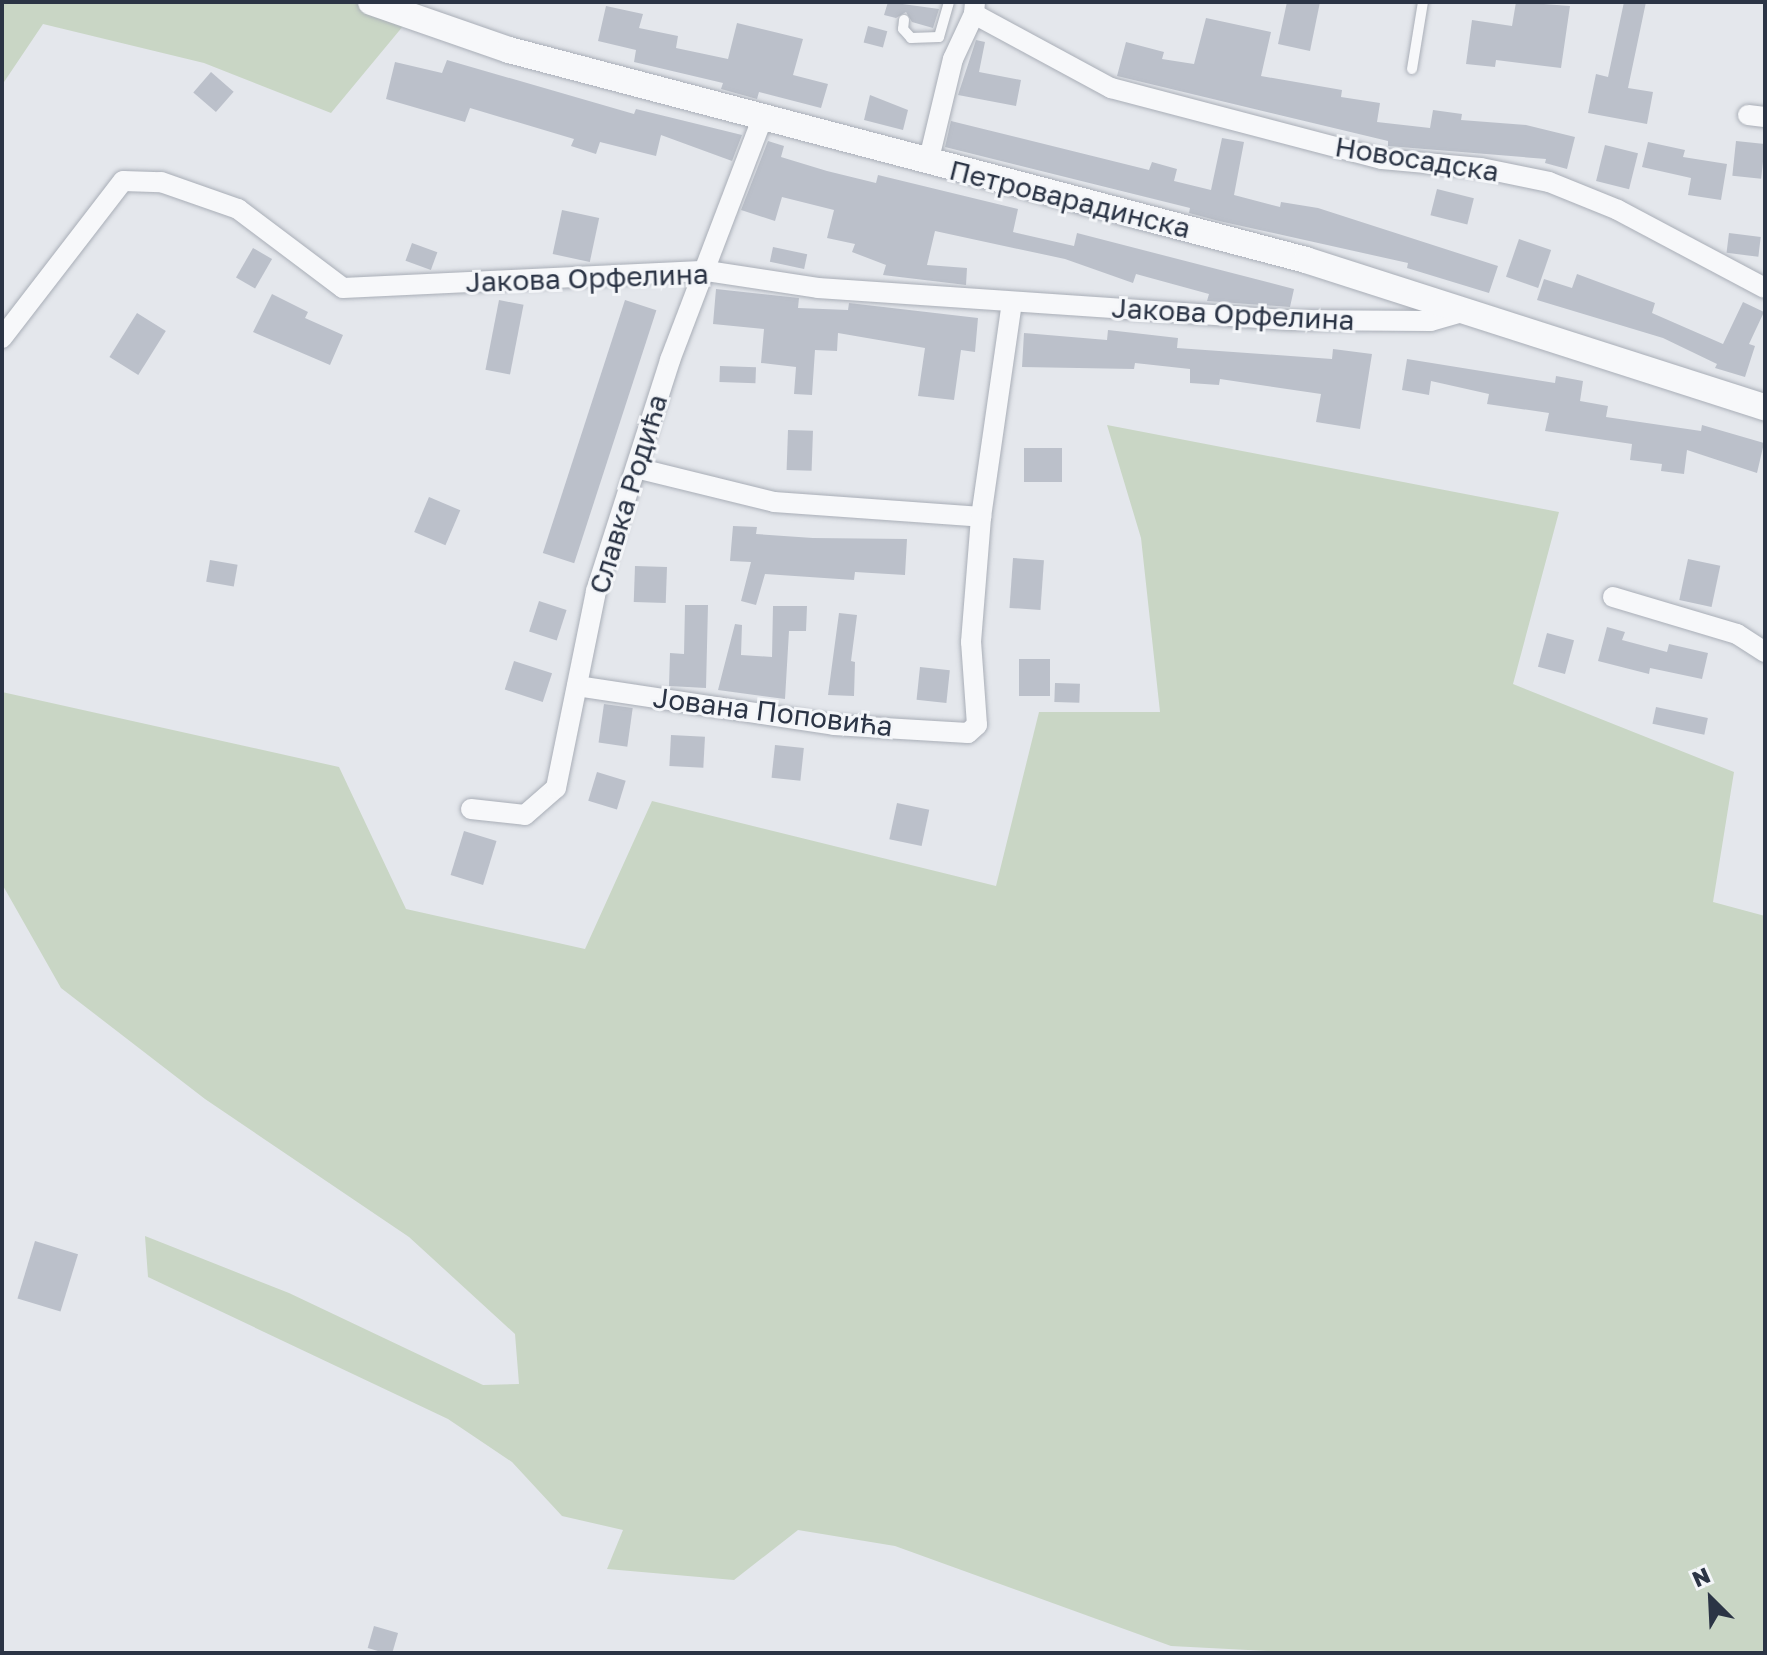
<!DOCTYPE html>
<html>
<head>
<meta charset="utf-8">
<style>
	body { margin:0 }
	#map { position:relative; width:1767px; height:1655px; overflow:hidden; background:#e4e7ec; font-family:"Golos Text",sans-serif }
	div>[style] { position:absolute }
	.green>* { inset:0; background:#c9d6c5 }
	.building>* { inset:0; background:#bbc0ca; transform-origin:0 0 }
	.roads { filter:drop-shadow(0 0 2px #a9aeb7) drop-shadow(0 0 2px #a9aeb7) }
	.service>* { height:10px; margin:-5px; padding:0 5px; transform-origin:5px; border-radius:5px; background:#f7f8fa }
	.minor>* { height:20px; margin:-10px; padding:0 10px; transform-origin:10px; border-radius:10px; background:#f7f8fa }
	.tertiary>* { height:26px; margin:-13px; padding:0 13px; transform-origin:13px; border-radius:13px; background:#f7f8fa }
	span { translate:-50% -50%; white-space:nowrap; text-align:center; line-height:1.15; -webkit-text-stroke:6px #f4f6f9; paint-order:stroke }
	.street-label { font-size:28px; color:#2b3445 }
	.frame { position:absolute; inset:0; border:4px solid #2b3445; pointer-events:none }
	.north { position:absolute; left:1671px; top:1559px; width:80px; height:80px; -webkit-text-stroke:6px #f4f6f9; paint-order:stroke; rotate:336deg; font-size:22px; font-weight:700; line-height:32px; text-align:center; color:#2b3445 }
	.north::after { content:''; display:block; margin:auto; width:28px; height:36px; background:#2b3445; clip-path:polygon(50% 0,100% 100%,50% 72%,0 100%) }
</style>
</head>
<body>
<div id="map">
	<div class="green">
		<i style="clip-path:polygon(2px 2px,423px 2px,331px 113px,204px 63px,43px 24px,2px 85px)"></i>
		<i style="clip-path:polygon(1107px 425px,1559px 512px,1513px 684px,1734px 772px,1713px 902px,1765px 916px,1765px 1653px,1306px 1653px,1171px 1646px,895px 1546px,798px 1530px,734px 1580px,607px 1569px,623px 1530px,562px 1516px,512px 1462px,448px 1419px,148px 1277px,145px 1236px,289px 1293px,483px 1385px,519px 1384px,515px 1334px,409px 1237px,205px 1099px,61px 988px,2px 884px,2px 692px,339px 767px,406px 909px,585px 949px,652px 801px,996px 886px,1039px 712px,1160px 712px,1141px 538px)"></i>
	</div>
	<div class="building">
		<i style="clip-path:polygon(888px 2px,939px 9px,933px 28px,912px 22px,906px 12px,896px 18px,884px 15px)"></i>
		<i style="clip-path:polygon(1287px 2px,1320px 2px,1310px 51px,1278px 44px)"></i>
		<i style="clip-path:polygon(1516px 2px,1570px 6px,1561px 68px,1496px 60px,1495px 67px,1466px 64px,1472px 20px,1512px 26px)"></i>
		<i style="clip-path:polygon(1624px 2px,1646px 2px,1628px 88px,1653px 92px,1647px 124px,1588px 113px,1596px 74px,1608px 77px)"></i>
		<i style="clip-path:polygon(606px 6px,643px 14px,639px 28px,678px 36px,676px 48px,728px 59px,737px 23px,803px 39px,793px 75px,828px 84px,821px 108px,759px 92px,757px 99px,721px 89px,723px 83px,634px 62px,636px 50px,598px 41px)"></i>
		<i style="clip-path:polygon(1206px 18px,1271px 32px,1261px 76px,1342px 90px,1341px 97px,1380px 103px,1377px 122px,1430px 128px,1433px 110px,1462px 114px,1461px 120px,1526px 125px,1575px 137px,1567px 169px,1545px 163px,1546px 159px,1388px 146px,1388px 141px,1117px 76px,1126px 42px,1164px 52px,1162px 59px,1194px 64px)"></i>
		<i style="left:868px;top:26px;width:20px;height:17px;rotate:15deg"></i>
		<i style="clip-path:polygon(976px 40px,985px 42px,979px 72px,1021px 80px,1016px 106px,958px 95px)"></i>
		<i style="clip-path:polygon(447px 60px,634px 114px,636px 109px,742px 135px,732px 161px,661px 135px,656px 156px,600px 142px,596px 154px,571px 146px,574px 139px,470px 108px,465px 122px,386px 99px,395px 62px,442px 73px)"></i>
		<i style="left:211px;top:72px;width:30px;height:27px;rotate:41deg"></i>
		<i style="clip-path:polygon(870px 95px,908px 110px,903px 130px,864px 120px)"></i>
		<i style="clip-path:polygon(951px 121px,1149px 170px,1152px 162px,1177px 169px,1174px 181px,1211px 190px,1222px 138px,1244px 142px,1234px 195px,1280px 207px,1281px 202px,1318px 208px,1498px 266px,1489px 293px,1407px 268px,1408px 263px,1219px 221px,1189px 213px,1190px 208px,945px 147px)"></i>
		<i style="clip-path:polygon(768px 141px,784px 146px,781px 157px,827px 171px,876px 183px,878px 175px,1018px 209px,1013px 232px,1074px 246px,1077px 233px,1294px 289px,1290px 307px,1207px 301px,1209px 294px,1136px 274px,1133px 283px,1065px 259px,935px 231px,927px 265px,967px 268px,966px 285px,883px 275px,886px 265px,852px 252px,855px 244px,827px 238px,834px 210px,782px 197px,775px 221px,741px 210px)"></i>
		<i style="left:1736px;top:141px;width:29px;height:35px;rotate:6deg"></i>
		<i style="clip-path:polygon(1648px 142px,1685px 150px,1683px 157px,1727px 164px,1721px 200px,1688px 195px,1691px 178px,1642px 167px)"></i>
		<i style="left:1605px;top:145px;width:34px;height:37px;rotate:14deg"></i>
		<i style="left:1437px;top:189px;width:38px;height:27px;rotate:14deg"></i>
		<i style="left:562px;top:210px;width:38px;height:45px;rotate:12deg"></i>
		<i style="left:1729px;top:233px;width:32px;height:20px;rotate:7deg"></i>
		<i style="left:1519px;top:239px;width:34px;height:40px;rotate:19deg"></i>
		<i style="left:412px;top:243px;width:27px;height:19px;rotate:20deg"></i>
		<i style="left:773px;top:247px;width:35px;height:15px;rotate:12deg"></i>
		<i style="left:253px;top:248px;width:22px;height:34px;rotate:30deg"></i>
		<i style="clip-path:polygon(1577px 274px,1655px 303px,1652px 313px,1723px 344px,1743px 302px,1764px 312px,1749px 344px,1755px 346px,1745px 377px,1715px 368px,1717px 364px,1663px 338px,1537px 300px,1544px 279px,1572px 288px)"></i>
		<i style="clip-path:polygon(716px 289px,799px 298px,798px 308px,848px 310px,849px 303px,978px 318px,975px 352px,961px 350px,954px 400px,918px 396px,925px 348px,838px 333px,837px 351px,815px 350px,812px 395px,794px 394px,796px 367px,761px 363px,764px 329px,713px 324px)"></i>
		<i style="clip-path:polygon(272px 294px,308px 312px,305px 318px,343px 335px,330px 365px,253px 332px)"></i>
		<i style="left:499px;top:300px;width:25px;height:71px;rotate:11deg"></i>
		<i style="left:625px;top:300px;width:33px;height:266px;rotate:18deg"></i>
		<i style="left:137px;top:313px;width:34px;height:52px;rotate:32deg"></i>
		<i style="clip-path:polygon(1108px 330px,1178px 338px,1177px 348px,1332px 359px,1333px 349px,1372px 354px,1360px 429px,1316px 422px,1321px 394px,1220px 379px,1219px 385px,1190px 383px,1190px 369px,1135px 363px,1134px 369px,1022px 367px,1024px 333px,1107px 340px)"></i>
		<i style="clip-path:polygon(1407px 359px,1555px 383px,1556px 376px,1583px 381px,1580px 401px,1608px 406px,1606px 417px,1701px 431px,1702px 425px,1764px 443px,1757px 473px,1687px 450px,1684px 474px,1661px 471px,1662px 464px,1630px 460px,1632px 444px,1545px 431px,1549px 413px,1487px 404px,1489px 394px,1431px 381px,1429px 395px,1402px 390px)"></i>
		<i style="left:720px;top:366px;width:36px;height:16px;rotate:2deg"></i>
		<i style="left:788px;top:430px;width:25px;height:40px;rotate:2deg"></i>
		<i style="left:1024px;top:448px;width:38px;height:34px"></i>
		<i style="left:429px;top:497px;width:34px;height:38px;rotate:23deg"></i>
		<i style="clip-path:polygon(733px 526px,757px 527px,756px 534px,813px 538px,907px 539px,905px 575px,855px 572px,854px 580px,765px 574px,756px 605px,741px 601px,751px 562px,730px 561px)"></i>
		<i style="left:1013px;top:558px;width:31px;height:50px;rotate:4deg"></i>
		<i style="left:1688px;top:559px;width:33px;height:42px;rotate:12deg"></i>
		<i style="left:210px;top:560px;width:28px;height:22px;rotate:10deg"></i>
		<i style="left:635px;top:566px;width:32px;height:36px;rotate:2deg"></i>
		<i style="left:539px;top:601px;width:29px;height:32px;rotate:18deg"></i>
		<i style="clip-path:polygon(685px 605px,708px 605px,706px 688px,669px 686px,670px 653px,684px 654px)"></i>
		<i style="clip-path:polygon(773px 606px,807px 606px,806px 631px,789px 631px,785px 699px,718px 690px,735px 624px,742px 625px,741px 655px,772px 657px)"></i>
		<i style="clip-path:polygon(839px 613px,857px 615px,851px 661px,855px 662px,854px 696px,828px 695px)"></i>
		<i style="clip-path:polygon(1607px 627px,1625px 632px,1622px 640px,1667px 652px,1669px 644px,1708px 653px,1702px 679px,1650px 668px,1649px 674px,1598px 661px)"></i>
		<i style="left:1547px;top:633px;width:28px;height:35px;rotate:15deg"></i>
		<i style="left:1019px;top:659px;width:31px;height:37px"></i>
		<i style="left:514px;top:661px;width:40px;height:30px;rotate:18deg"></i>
		<i style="left:920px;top:667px;width:30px;height:33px;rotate:6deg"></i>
		<i style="left:1055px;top:683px;width:25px;height:19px;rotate:2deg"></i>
		<i style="left:604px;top:704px;width:29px;height:39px;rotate:8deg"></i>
		<i style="left:1656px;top:707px;width:53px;height:17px;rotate:12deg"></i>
		<i style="left:671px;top:735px;width:34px;height:31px;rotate:3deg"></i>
		<i style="left:775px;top:745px;width:29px;height:33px;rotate:6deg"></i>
		<i style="left:597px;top:772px;width:30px;height:30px;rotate:17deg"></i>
		<i style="left:897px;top:803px;width:33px;height:37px;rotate:12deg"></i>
		<i style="left:464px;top:831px;width:34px;height:46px;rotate:17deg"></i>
		<i style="left:35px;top:1241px;width:45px;height:60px;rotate:17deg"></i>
		<i style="left:374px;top:1626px;width:25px;height:23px;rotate:16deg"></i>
	</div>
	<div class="roads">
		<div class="service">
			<i style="left:904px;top:20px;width:9px;rotate:96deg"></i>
			<i style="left:903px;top:29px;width:12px;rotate:48deg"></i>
			<i style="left:911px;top:38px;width:28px;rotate:-2deg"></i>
			<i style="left:939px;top:37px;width:36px;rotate:-74deg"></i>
			<i style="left:1412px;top:69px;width:68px;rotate:-80.7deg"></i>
		</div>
		<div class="minor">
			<i style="left:975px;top:2px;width:12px;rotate:95deg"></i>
			<i style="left:974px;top:14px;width:156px;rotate:28.4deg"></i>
			<i style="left:1111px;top:88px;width:280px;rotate:14.7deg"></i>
			<i style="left:1382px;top:159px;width:99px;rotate:5.2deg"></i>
			<i style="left:1481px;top:168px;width:69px;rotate:11.6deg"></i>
			<i style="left:1549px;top:182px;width:74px;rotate:22.1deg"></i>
			<i style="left:1618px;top:210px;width:166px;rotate:28deg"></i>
			<i style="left:1748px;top:115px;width:17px;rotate:7deg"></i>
			<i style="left:928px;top:163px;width:107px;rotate:-76.5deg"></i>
			<i style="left:953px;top:59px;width:50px;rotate:-65deg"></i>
			<i style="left:2px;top:338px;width:198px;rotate:-52.4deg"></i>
			<i style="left:123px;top:181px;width:38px;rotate:2deg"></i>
			<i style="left:161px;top:182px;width:82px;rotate:19.3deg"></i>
			<i style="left:238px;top:209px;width:131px;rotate:37deg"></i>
			<i style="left:343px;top:288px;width:364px;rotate:-2.7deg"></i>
			<i style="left:707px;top:271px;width:112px;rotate:8.7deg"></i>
			<i style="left:818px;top:288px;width:472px;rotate:3.9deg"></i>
			<i style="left:1289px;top:320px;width:142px;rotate:0.4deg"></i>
			<i style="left:1431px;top:321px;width:40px;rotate:-16deg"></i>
			<i style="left:636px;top:468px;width:142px;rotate:13.8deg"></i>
			<i style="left:774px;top:502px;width:208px;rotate:4.1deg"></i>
			<i style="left:1613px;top:597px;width:129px;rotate:16.6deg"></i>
			<i style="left:1737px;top:634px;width:33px;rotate:33deg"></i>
			<i style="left:577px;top:686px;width:260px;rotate:8.6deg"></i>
			<i style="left:834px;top:725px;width:134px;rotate:3.4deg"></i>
			<i style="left:968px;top:733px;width:12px;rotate:-42deg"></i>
			<i style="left:977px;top:725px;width:83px;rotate:-94.1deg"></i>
			<i style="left:971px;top:642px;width:125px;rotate:-85.4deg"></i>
			<i style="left:981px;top:517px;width:217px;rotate:-81.8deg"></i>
			<i style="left:471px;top:809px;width:54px;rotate:6.3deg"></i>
			<i style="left:525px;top:815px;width:41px;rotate:-41.1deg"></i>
			<i style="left:556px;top:788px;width:201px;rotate:-78.5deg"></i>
			<i style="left:596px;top:591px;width:243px;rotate:-72.2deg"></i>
			<i style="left:670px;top:360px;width:258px;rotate:-69.1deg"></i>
		</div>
		<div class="tertiary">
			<i style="left:371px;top:2px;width:146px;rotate:19.2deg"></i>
			<i style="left:509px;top:50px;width:824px;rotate:14.76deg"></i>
			<i style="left:1306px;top:260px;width:482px;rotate:17.8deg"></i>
		</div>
	</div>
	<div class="street-label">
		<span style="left:1417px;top:159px;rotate:9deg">Новосадска</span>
		<span style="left:1070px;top:199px;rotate:14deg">Петроварадинска</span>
		<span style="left:587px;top:278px;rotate:-2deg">Јакова Орфелина</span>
		<span style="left:1233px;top:314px;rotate:3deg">Јакова Орфелина</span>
		<span style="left:628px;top:494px;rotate:-73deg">Славка Родића</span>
		<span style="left:773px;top:712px;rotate:7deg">Јована Поповића</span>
	</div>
	<div class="frame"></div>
	<div class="north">N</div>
</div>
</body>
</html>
